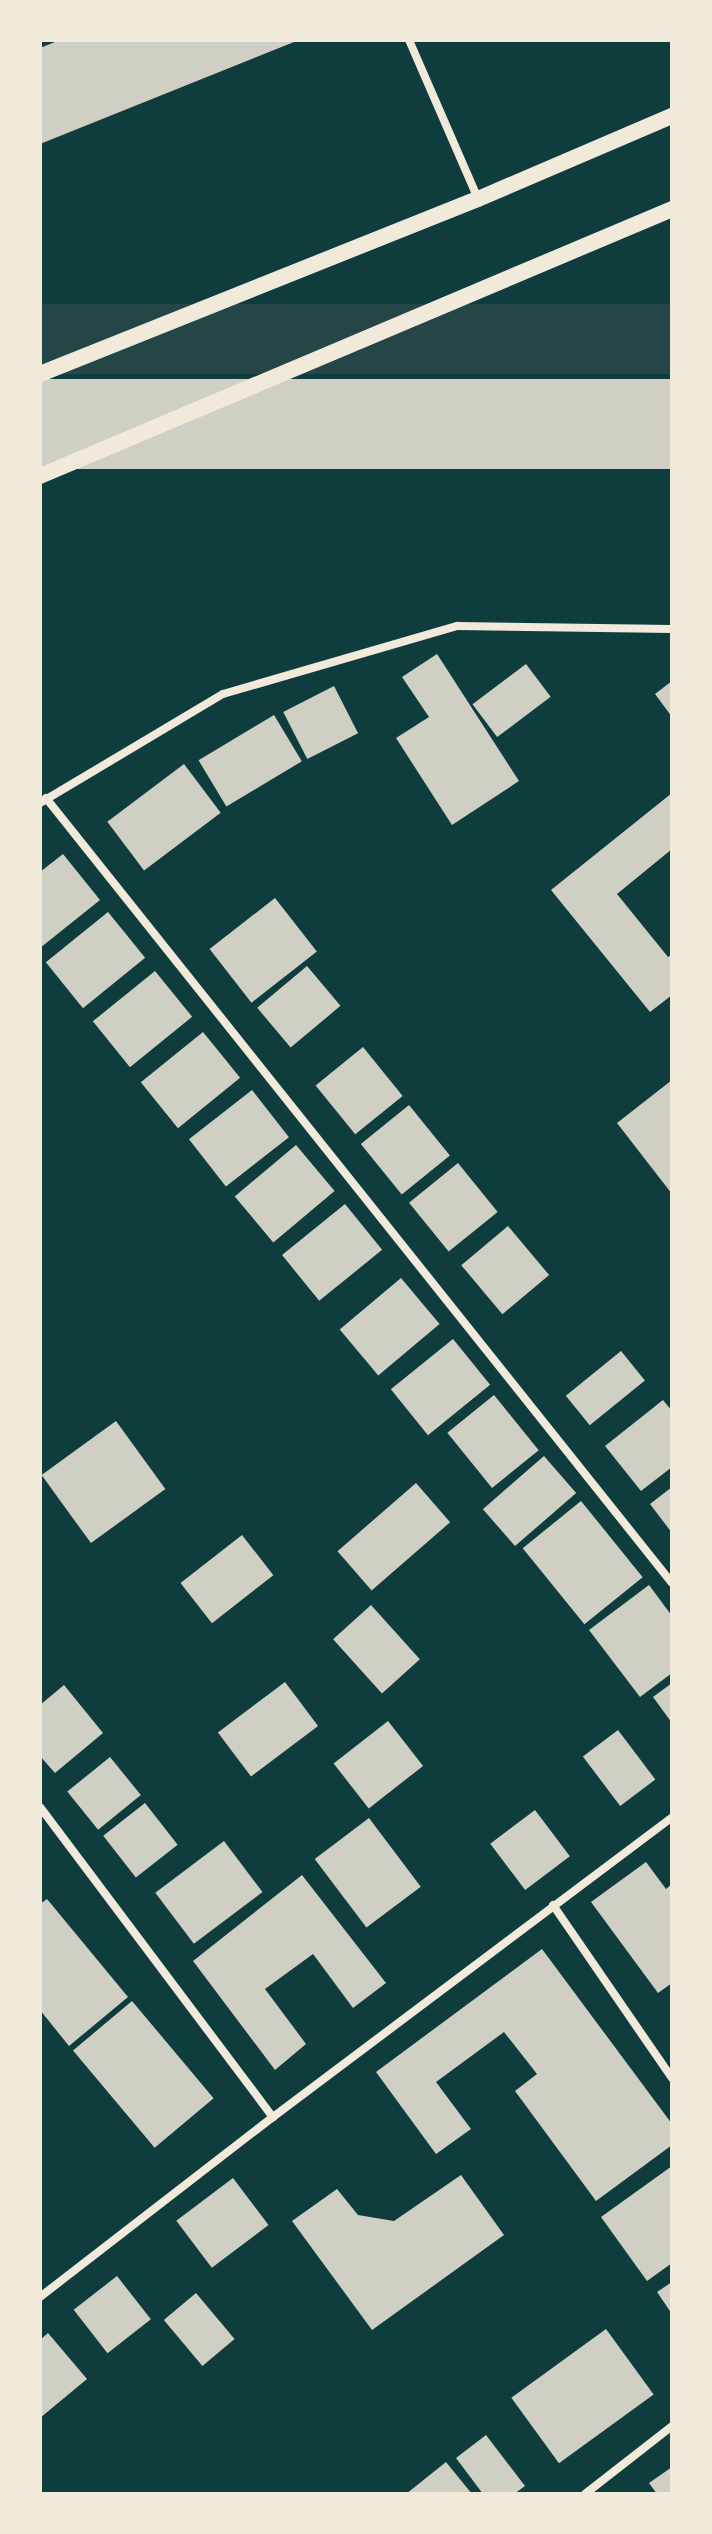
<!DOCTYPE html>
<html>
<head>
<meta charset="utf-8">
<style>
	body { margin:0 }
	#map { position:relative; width:712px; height:2534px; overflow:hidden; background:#0f3d3e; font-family:Montserrat,sans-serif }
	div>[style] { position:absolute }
	.green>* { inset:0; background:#244646; transform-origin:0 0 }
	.building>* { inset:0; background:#cfcfc3; transform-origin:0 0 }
	.minor>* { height:8px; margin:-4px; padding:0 4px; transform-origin:4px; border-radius:4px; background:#f1e9da }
	.secondary>* { height:16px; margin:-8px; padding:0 8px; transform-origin:8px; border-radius:8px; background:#f1e9da }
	span { translate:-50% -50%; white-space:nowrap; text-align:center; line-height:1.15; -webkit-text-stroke:6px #f1e9da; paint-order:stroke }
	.frame { position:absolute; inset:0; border:42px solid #f1e9da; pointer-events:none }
</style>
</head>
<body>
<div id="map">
	<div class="green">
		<i style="left:672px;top:304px;width:70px;height:682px;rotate:90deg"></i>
	</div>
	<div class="building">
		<i style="clip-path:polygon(60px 40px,299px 40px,40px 144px,40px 48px)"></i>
		<i style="left:672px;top:379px;width:90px;height:686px;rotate:90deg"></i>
		<i style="clip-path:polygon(437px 654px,519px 781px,452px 825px,396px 738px,429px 717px,402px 677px)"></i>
		<i style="left:526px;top:664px;width:41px;height:67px;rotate:53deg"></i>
		<i style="clip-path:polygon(672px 681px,672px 717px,655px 694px)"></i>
		<i style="left:334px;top:686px;width:53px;height:57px;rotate:63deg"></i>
		<i style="left:274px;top:715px;width:54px;height:88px;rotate:59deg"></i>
		<i style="left:184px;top:764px;width:61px;height:96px;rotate:53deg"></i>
		<i style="clip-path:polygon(672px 793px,672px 849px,617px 894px,668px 957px,672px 954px,672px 995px,650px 1012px,551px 890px)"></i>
		<i style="clip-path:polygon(63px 854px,100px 900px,40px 948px,40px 872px)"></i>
		<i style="left:275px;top:898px;width:68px;height:83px;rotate:52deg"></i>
		<i style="left:108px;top:912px;width:59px;height:80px;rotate:51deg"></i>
		<i style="left:307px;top:966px;width:52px;height:65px;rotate:50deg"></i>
		<i style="left:155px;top:971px;width:59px;height:80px;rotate:51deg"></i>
		<i style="left:203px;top:1032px;width:59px;height:80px;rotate:51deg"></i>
		<i style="left:363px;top:1047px;width:63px;height:61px;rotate:51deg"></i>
		<i style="clip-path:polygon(672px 1080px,672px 1194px,617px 1123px)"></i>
		<i style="left:252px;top:1090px;width:60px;height:80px;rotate:52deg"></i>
		<i style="left:409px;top:1105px;width:65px;height:62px;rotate:51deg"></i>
		<i style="left:296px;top:1145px;width:60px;height:80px;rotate:50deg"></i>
		<i style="left:458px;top:1163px;width:63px;height:63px;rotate:51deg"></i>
		<i style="left:345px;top:1204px;width:59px;height:81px;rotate:51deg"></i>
		<i style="left:508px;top:1226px;width:64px;height:61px;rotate:50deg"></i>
		<i style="left:401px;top:1278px;width:60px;height:80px;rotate:50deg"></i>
		<i style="left:453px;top:1339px;width:59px;height:80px;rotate:51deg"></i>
		<i style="left:621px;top:1351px;width:38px;height:71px;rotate:51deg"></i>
		<i style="left:494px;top:1395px;width:71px;height:60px;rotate:51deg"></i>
		<i style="clip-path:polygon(663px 1400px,672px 1411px,672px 1467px,641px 1491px,605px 1446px)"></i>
		<i style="left:116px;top:1421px;width:84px;height:92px;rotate:54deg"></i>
		<i style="left:544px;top:1456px;width:49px;height:81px;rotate:49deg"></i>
		<i style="left:416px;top:1483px;width:52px;height:104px;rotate:49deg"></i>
		<i style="clip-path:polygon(672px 1487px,672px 1533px,650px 1504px)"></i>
		<i style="left:581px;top:1501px;width:98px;height:75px;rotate:51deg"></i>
		<i style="left:242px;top:1535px;width:51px;height:78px;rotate:52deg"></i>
		<i style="clip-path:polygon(649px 1585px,672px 1616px,672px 1673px,640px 1697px,589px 1630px)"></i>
		<i style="left:371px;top:1605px;width:73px;height:51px;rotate:48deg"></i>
		<i style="left:285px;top:1682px;width:55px;height:84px;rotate:53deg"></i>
		<i style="clip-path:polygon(672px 1683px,672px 1723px,653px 1697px)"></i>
		<i style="clip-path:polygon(64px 1685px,103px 1733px,55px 1773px,40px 1756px,40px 1705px)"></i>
		<i style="left:388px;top:1721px;width:57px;height:69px;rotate:52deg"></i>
		<i style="left:618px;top:1730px;width:62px;height:44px;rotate:53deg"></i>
		<i style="left:110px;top:1757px;width:49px;height:55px;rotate:51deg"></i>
		<i style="left:145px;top:1803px;width:53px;height:53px;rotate:52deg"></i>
		<i style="left:535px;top:1810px;width:58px;height:56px;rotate:53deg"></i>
		<i style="left:369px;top:1818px;width:86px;height:68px;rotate:53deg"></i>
		<i style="left:224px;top:1841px;width:64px;height:86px;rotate:53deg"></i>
		<i style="clip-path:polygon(646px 1862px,666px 1889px,672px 1884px,672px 1983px,658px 1993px,591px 1902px)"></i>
		<i style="clip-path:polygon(302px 1875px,386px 1983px,353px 2008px,313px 1954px,265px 1989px,306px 2044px,275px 2070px,193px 1961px)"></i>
		<i style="clip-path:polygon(47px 1899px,128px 1997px,69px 2046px,40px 2010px,40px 1904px)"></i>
		<i style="clip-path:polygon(542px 1949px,672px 2124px,672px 2145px,596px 2201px,515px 2091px,537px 2074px,504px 2032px,436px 2082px,471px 2129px,436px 2154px,376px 2072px)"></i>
		<i style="left:132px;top:2001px;width:127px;height:77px;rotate:50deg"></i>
		<i style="clip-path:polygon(672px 2166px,672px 2263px,647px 2281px,601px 2217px)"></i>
		<i style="clip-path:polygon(461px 2175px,504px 2235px,372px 2330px,292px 2221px,337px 2189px,358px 2215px,394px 2221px)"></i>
		<i style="left:233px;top:2178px;width:59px;height:71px;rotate:53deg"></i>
		<i style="left:117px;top:2276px;width:55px;height:55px;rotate:52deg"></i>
		<i style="clip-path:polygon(672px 2282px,672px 2314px,657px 2292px)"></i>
		<i style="left:196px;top:2293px;width:60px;height:42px;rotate:50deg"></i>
		<i style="left:606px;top:2329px;width:81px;height:117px;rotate:54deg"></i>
		<i style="clip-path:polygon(48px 2333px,87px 2379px,40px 2418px,40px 2340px)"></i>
		<i style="clip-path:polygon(486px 2435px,525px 2486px,514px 2494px,483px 2494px,456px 2458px)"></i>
		<i style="clip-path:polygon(446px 2462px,472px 2494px,406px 2494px)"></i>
		<i style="clip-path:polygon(672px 2467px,672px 2494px,657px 2494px,649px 2483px)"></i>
	</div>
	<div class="minor">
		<i style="left:409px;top:40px;width:173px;rotate:66.5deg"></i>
		<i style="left:46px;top:798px;width:1004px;rotate:51.43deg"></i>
		<i style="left:40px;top:803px;width:213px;rotate:-30.8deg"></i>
		<i style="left:223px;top:694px;width:244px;rotate:-16.2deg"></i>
		<i style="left:457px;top:626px;width:215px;rotate:0.8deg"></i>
		<i style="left:40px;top:1807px;width:388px;rotate:53.1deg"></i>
		<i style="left:553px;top:1905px;width:210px;rotate:55.5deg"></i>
		<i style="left:40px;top:2297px;width:294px;rotate:-37.7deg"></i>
		<i style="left:273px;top:2117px;width:499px;rotate:-36.9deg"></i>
		<i style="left:585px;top:2494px;width:110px;rotate:-38deg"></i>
	</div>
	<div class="secondary">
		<i style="left:40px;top:374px;width:472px;rotate:-21.8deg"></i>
		<i style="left:478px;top:199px;width:211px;rotate:-23.2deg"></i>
		<i style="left:40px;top:476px;width:686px;rotate:-22.9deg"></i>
	</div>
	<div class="frame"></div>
</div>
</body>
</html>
